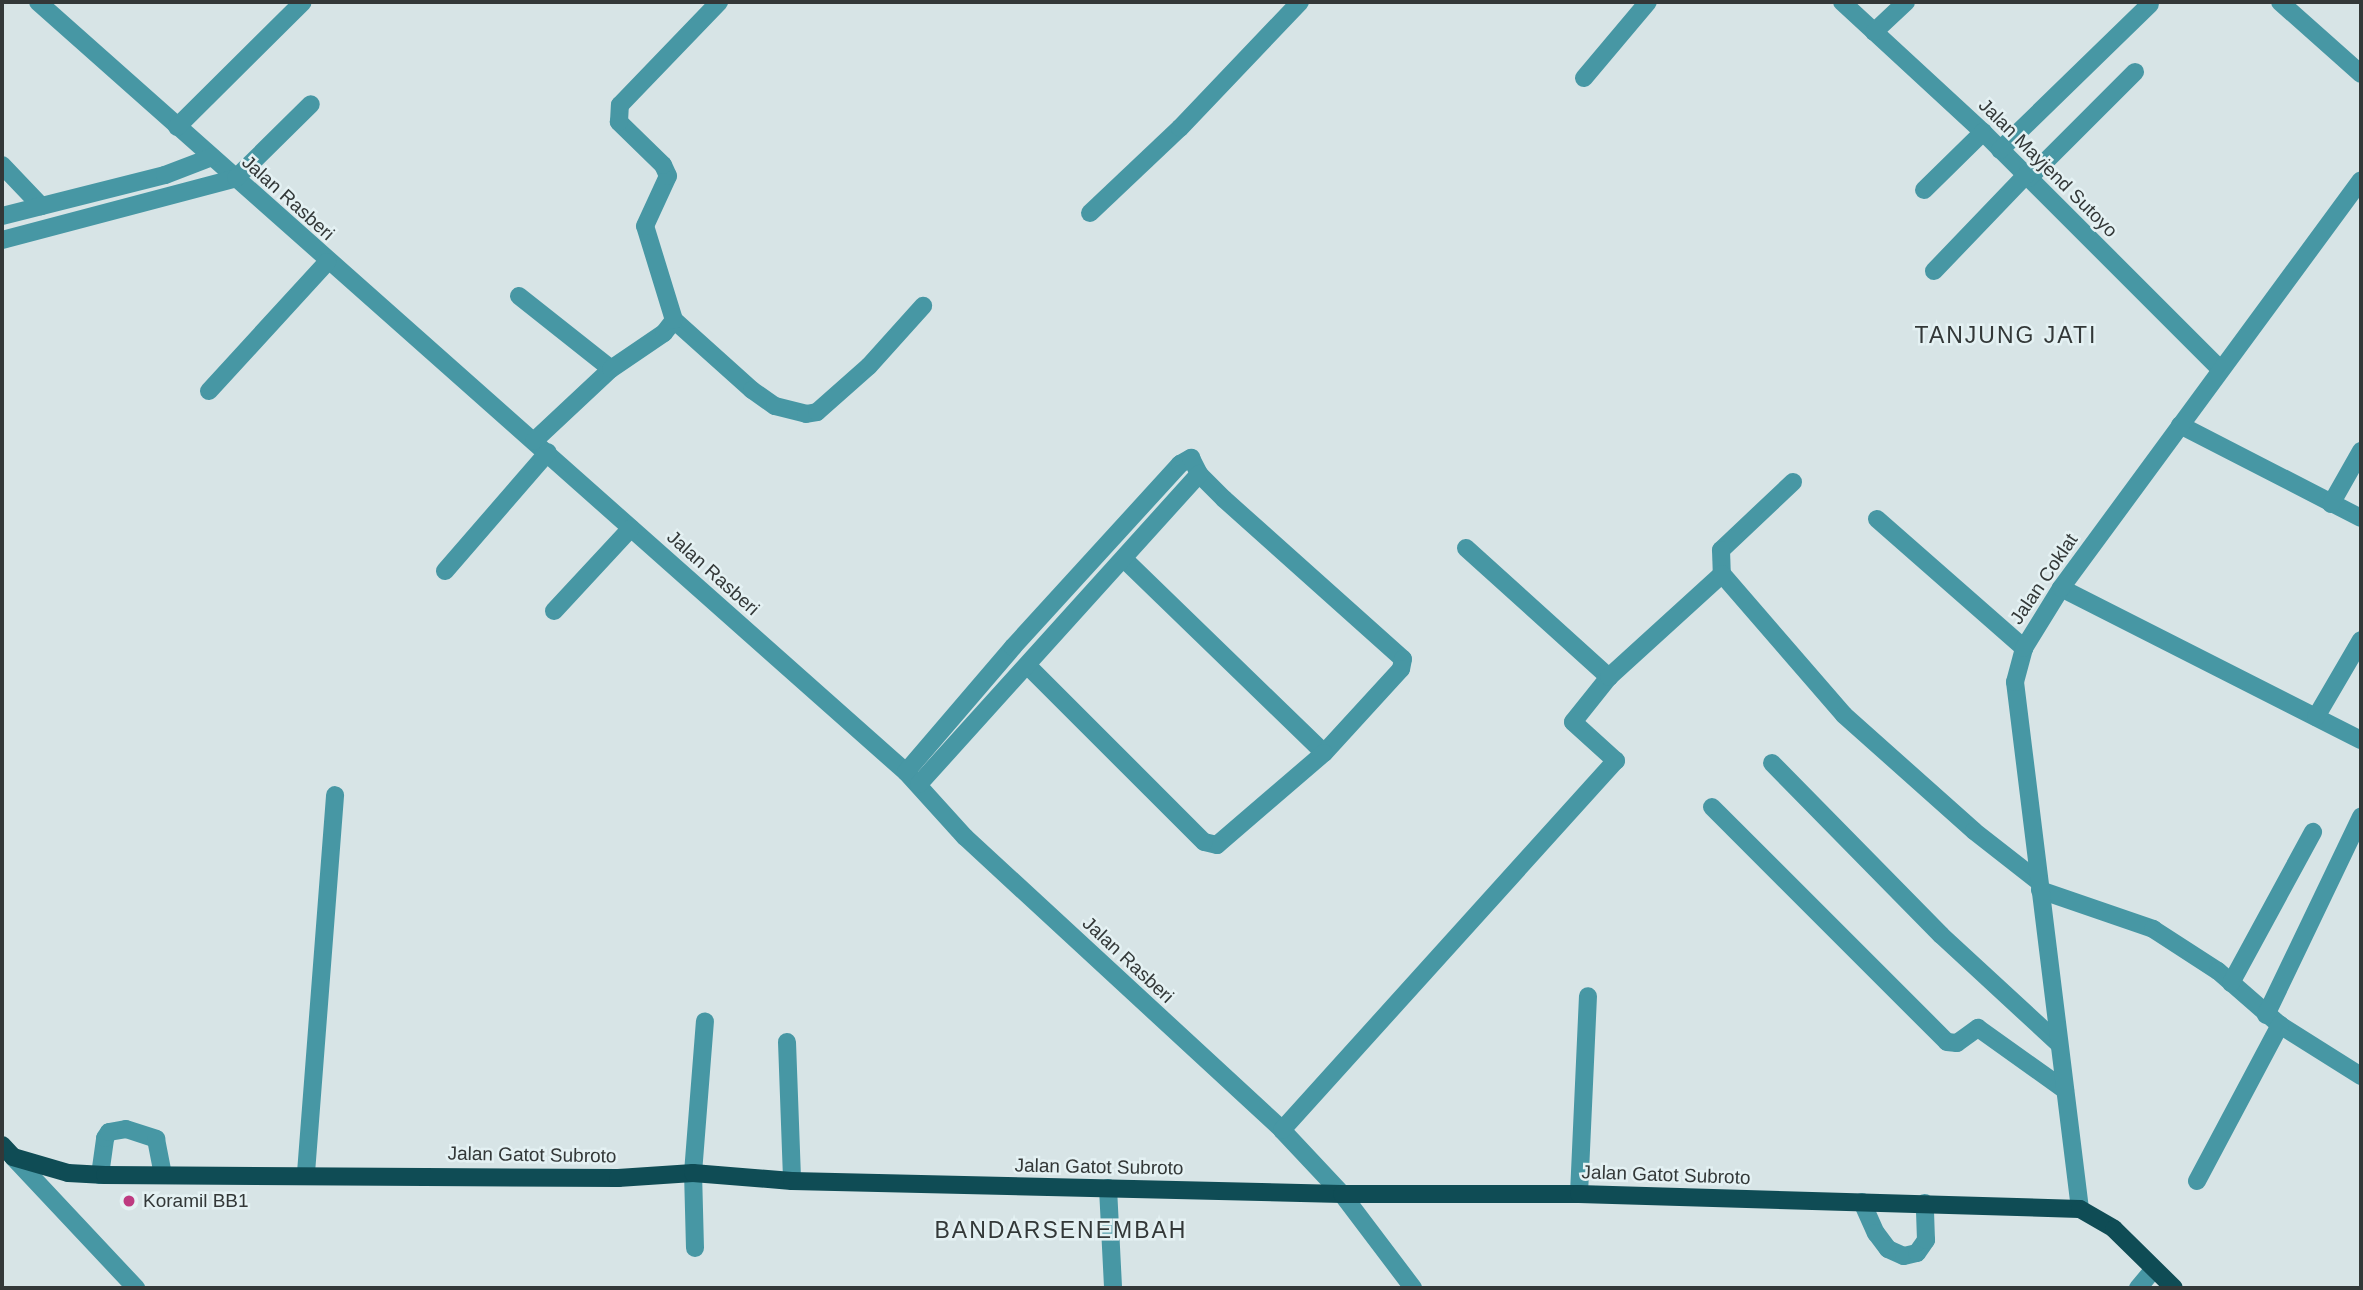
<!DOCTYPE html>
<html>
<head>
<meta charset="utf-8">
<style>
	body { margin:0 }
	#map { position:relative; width:2363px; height:1290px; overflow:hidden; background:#d7e4e6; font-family:Arial,sans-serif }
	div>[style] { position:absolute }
	.minor>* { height:18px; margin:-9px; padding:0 9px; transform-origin:9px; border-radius:9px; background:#4797a4 }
	.major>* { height:18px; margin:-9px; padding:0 9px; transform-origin:9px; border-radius:9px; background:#0f4c55 }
	.dots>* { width:19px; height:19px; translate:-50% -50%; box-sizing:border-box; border:4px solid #e4f1f3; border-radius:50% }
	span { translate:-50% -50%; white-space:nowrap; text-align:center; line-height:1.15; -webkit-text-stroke:5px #e4f1f3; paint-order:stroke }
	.street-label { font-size:19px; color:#333838 }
	.poi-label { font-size:19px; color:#333838 }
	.left { translate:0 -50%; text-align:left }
	.quarter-label { font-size:23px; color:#333838; letter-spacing:2px }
	.frame { position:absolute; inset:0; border:4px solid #333838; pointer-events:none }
</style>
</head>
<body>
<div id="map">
	<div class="minor">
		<i style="left:38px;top:2px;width:1160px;rotate:41.58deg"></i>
		<i style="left:906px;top:772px;width:88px;rotate:47.8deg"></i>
		<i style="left:965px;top:837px;width:432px;rotate:42.7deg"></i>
		<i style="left:1282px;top:1130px;width:88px;rotate:46.8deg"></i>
		<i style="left:1342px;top:1194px;width:118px;rotate:52.9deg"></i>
		<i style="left:1842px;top:2px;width:192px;rotate:42.7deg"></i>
		<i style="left:1983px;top:132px;width:335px;rotate:45deg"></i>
		<i style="left:2280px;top:2px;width:108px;rotate:41.6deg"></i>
		<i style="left:1874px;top:32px;width:44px;rotate:-43.2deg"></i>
		<i style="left:1584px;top:78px;width:99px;rotate:-49.9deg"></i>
		<i style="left:177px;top:127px;width:177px;rotate:-44.8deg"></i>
		<i style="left:2000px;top:150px;width:209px;rotate:-44.2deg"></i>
		<i style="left:2px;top:165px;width:57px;rotate:46.4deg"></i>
		<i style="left:2029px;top:178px;width:150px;rotate:-45deg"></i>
		<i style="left:1924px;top:190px;width:83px;rotate:-44.5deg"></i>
		<i style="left:1090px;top:213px;width:124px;rotate:-43.4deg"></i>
		<i style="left:1180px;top:128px;width:174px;rotate:-46.4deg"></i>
		<i style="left:2px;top:216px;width:168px;rotate:-14.1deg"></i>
		<i style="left:165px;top:175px;width:50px;rotate:-21deg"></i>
		<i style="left:2px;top:240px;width:242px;rotate:-14.8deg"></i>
		<i style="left:236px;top:178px;width:105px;rotate:-44.6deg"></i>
		<i style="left:1934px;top:271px;width:133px;rotate:-46.2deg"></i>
		<i style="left:519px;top:296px;width:117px;rotate:38.4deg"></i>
		<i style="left:674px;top:320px;width:105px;rotate:41.9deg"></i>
		<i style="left:752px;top:390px;width:28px;rotate:35deg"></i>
		<i style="left:775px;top:406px;width:32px;rotate:14deg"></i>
		<i style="left:806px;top:414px;width:11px;rotate:-10deg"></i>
		<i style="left:817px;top:412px;width:69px;rotate:-41.5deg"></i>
		<i style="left:869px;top:366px;width:81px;rotate:-48deg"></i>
		<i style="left:209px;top:391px;width:175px;rotate:-47.5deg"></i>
		<i style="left:2180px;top:425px;width:203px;rotate:27.2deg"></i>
		<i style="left:534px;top:441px;width:105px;rotate:-43.1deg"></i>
		<i style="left:611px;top:369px;width:64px;rotate:-34.2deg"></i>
		<i style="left:664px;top:333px;width:16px;rotate:-52deg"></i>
		<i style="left:674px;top:320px;width:98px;rotate:-107.1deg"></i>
		<i style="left:645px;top:226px;width:55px;rotate:-65.3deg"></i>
		<i style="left:668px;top:176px;width:12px;rotate:-114deg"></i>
		<i style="left:663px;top:165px;width:62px;rotate:-135.7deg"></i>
		<i style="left:619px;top:122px;width:17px;rotate:-87deg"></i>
		<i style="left:620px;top:105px;width:143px;rotate:-46.1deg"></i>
		<i style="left:1793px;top:482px;width:99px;rotate:136.6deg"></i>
		<i style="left:1721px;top:550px;width:24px;rotate:88deg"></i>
		<i style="left:1722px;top:574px;width:186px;rotate:49.1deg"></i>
		<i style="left:1844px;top:715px;width:174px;rotate:41.7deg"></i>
		<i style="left:1974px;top:831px;width:81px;rotate:38deg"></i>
		<i style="left:2331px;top:504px;width:61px;rotate:-60.5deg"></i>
		<i style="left:1877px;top:519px;width:196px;rotate:41.3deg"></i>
		<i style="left:1466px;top:548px;width:193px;rotate:42.1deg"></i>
		<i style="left:1125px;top:560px;width:277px;rotate:44.1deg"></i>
		<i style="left:445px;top:571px;width:157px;rotate:-49.1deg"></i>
		<i style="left:2061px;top:588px;width:336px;rotate:26.9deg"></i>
		<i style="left:554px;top:611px;width:113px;rotate:-47.1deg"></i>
		<i style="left:2316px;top:717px;width:89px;rotate:-59.7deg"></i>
		<i style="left:1772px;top:763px;width:241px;rotate:45.5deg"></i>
		<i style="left:1941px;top:935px;width:159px;rotate:42.7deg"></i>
		<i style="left:906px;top:772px;width:165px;rotate:-49.4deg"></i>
		<i style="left:1013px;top:647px;width:248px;rotate:-47.6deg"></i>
		<i style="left:1180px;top:464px;width:13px;rotate:-29deg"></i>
		<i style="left:1191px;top:458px;width:18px;rotate:63deg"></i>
		<i style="left:1199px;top:474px;width:35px;rotate:45deg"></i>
		<i style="left:1224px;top:499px;width:240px;rotate:41.8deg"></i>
		<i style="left:1403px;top:659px;width:10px;rotate:101deg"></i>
		<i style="left:1401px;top:669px;width:114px;rotate:132.5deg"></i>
		<i style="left:1324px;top:753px;width:141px;rotate:139.3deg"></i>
		<i style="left:1217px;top:845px;width:13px;rotate:-167deg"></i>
		<i style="left:1204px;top:842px;width:247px;rotate:-135deg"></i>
		<i style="left:919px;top:784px;width:418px;rotate:-47.9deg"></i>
		<i style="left:1712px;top:807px;width:332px;rotate:45deg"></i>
		<i style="left:1947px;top:1042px;width:10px;rotate:6deg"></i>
		<i style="left:1957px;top:1043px;width:26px;rotate:-36deg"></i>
		<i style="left:1978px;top:1028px;width:107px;rotate:35.5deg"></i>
		<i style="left:2040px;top:890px;width:120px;rotate:19deg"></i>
		<i style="left:2153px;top:929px;width:77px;rotate:32.9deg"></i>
		<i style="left:2218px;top:971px;width:82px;rotate:41.1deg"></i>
		<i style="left:2280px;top:1025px;width:96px;rotate:32.2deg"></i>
		<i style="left:2231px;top:983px;width:172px;rotate:-61.5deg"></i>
		<i style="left:2266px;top:1015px;width:220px;rotate:-64.4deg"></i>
		<i style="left:787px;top:1042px;width:139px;rotate:87.9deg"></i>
		<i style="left:1282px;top:1130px;width:498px;rotate:-47.9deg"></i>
		<i style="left:1616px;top:761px;width:58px;rotate:-137.8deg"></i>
		<i style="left:1573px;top:722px;width:58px;rotate:-51.3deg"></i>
		<i style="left:1609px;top:677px;width:153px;rotate:-42.3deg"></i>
		<i style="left:13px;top:1157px;width:180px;rotate:46.8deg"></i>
		<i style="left:306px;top:1173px;width:379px;rotate:-85.6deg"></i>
		<i style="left:100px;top:1175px;width:37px;rotate:-82deg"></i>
		<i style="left:105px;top:1138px;width:7px;rotate:-56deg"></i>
		<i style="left:109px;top:1132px;width:17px;rotate:-10deg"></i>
		<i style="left:126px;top:1129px;width:32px;rotate:18deg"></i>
		<i style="left:156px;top:1139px;width:36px;rotate:79deg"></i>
		<i style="left:2197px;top:1181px;width:177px;rotate:-62deg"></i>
		<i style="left:1108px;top:1188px;width:100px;rotate:87.1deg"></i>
		<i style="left:1579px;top:1194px;width:198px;rotate:-87.4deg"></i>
		<i style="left:1862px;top:1202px;width:34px;rotate:66deg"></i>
		<i style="left:1876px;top:1233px;width:20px;rotate:53deg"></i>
		<i style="left:1888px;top:1249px;width:17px;rotate:24deg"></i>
		<i style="left:1904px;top:1256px;width:13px;rotate:-13deg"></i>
		<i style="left:1917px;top:1253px;width:16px;rotate:-55deg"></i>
		<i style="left:1926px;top:1240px;width:37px;rotate:-92deg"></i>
		<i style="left:2080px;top:1209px;width:531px;rotate:-97.03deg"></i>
		<i style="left:2015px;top:682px;width:35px;rotate:-75deg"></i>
		<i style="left:2024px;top:648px;width:70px;rotate:-58.3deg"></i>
		<i style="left:2061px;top:588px;width:506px;rotate:-53.67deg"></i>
		<i style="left:695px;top:1248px;width:75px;rotate:-91.5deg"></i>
		<i style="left:693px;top:1173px;width:152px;rotate:-85.5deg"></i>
		<i style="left:2138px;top:1288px;width:23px;rotate:-50deg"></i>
	</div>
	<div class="major">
		<i style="left:2px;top:1145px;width:16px;rotate:47deg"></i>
		<i style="left:13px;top:1157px;width:57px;rotate:16.2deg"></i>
		<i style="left:68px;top:1173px;width:37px;rotate:3deg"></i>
		<i style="left:105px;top:1175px;width:513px;rotate:0.34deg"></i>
		<i style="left:618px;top:1178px;width:75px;rotate:-3.8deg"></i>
		<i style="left:693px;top:1173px;width:99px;rotate:4.6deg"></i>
		<i style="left:792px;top:1181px;width:550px;rotate:1.35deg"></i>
		<i style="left:1342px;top:1194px;width:237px"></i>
		<i style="left:1579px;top:1194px;width:501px;rotate:1.71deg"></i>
		<i style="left:2080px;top:1209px;width:39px;rotate:30deg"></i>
		<i style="left:2114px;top:1229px;width:84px;rotate:44.5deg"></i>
	</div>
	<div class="dots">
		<i style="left:129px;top:1201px;background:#be3b81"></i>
	</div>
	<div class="street-label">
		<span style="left:2048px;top:168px;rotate:45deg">Jalan Mayjend Sutoyo</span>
		<span style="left:288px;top:198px;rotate:42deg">Jalan Rasberi</span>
		<span style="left:713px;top:573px;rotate:42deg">Jalan Rasberi</span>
		<span style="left:2044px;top:579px;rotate:-56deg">Jalan Coklat</span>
		<span style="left:1128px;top:960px;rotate:43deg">Jalan Rasberi</span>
		<span style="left:532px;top:1155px;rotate:1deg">Jalan Gatot Subroto</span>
		<span style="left:1099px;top:1167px;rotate:1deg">Jalan Gatot Subroto</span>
		<span style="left:1666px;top:1175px;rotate:2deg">Jalan Gatot Subroto</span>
	</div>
	<div class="poi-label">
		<span class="left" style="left:143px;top:1201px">Koramil BB1</span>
	</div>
	<div class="quarter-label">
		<span style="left:2006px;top:335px">TANJUNG JATI</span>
		<span style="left:1061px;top:1230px">BANDARSENEMBAH</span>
	</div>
	<div class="frame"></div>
</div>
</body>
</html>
